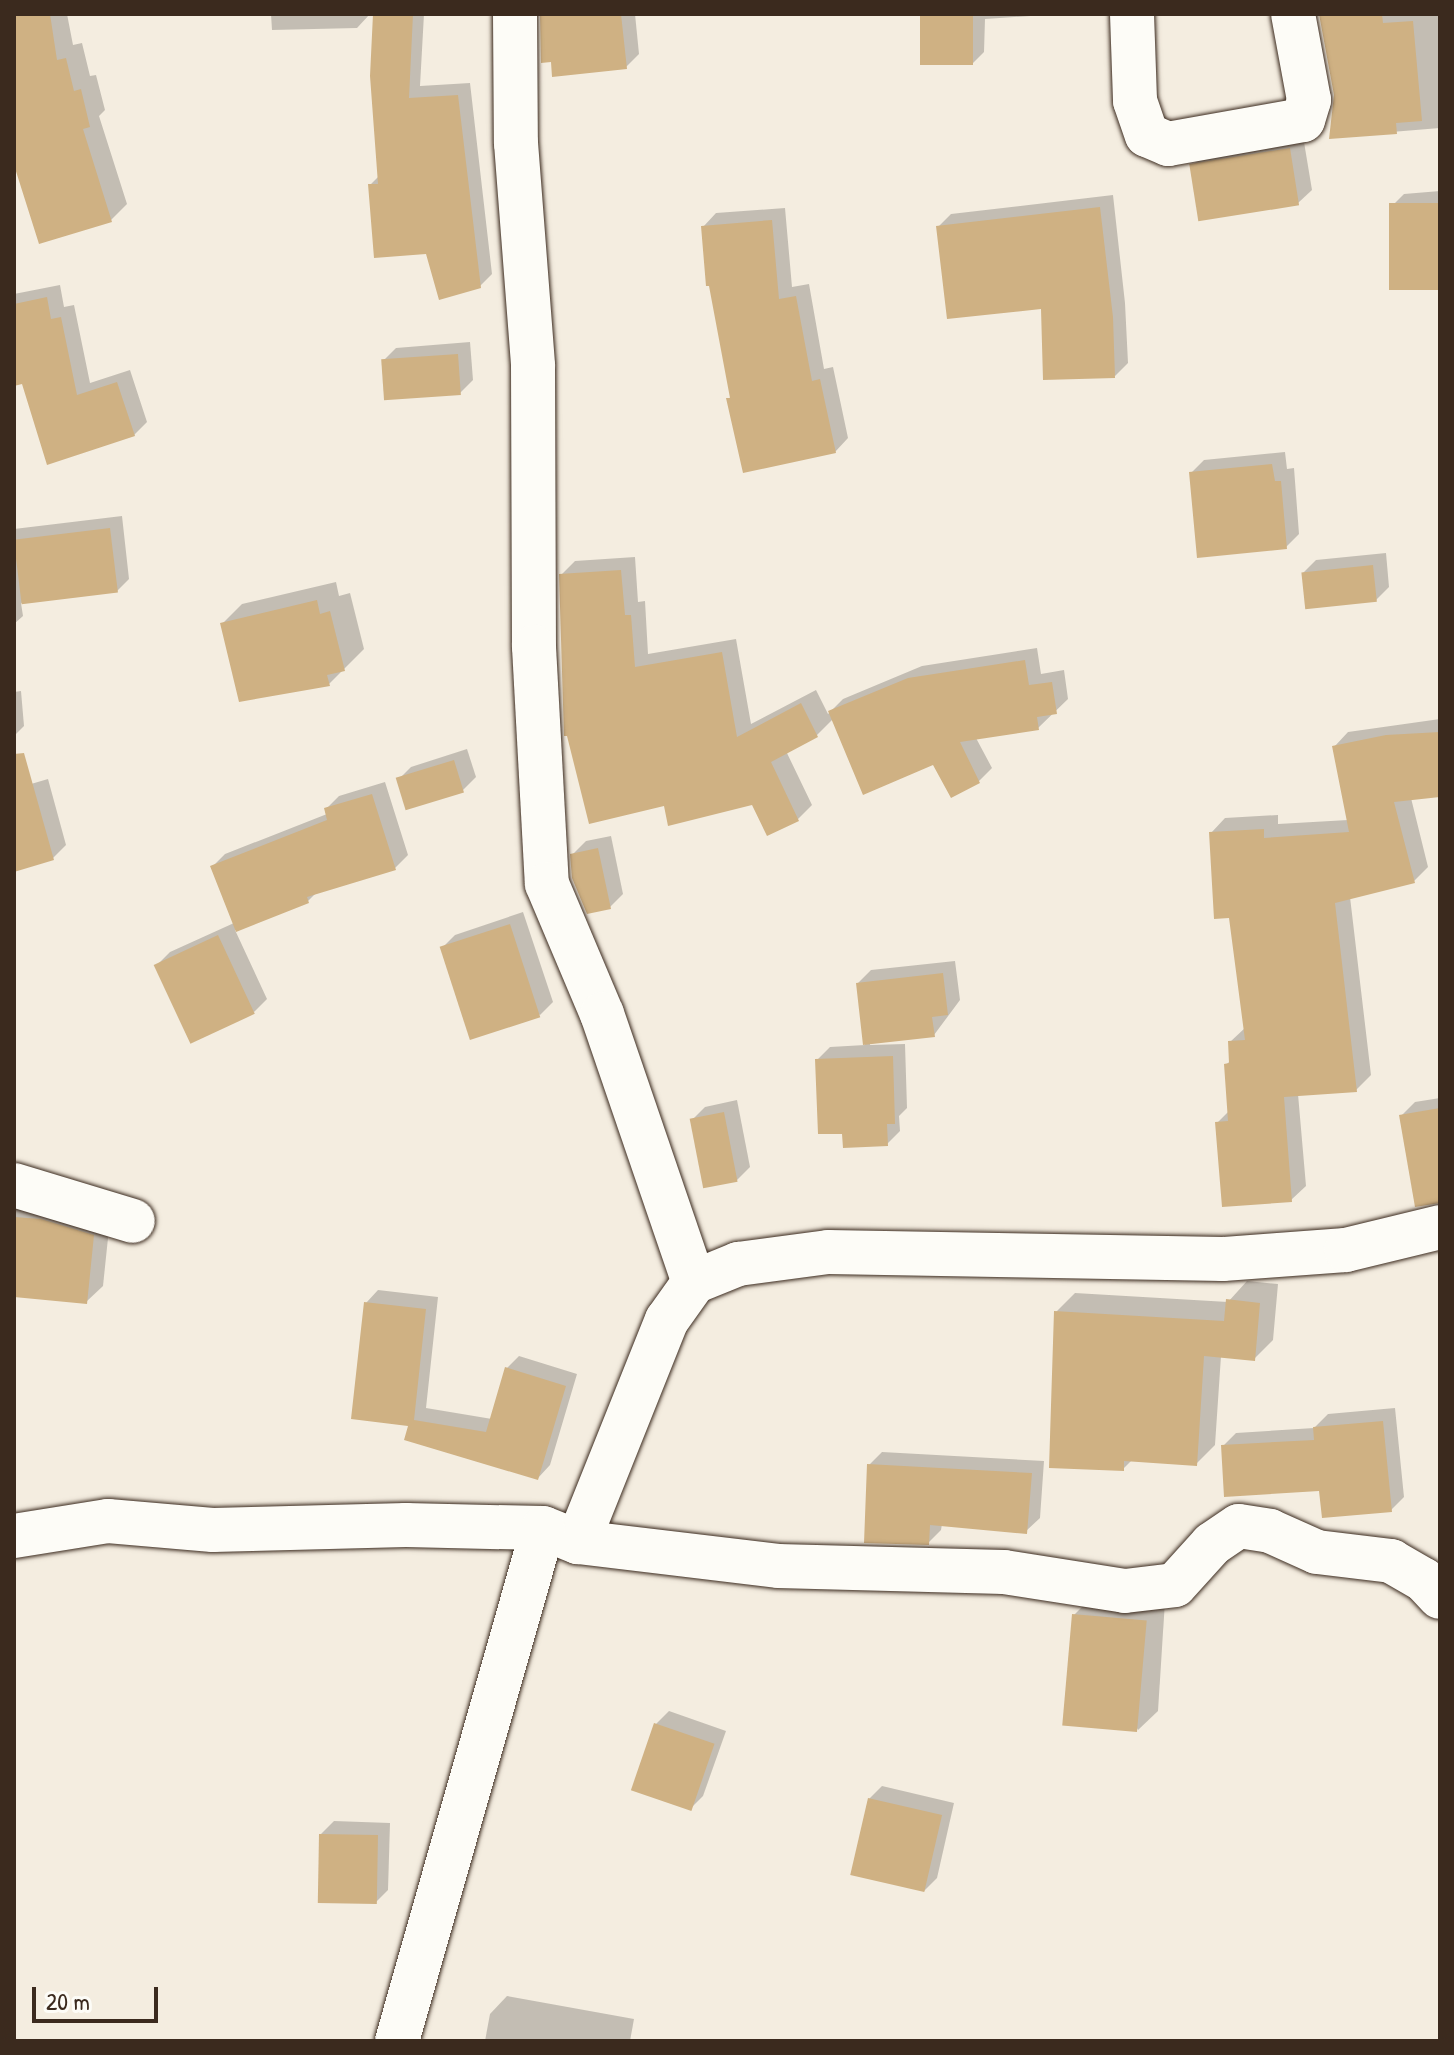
<!DOCTYPE html>
<html>
<head>
<meta charset="utf-8">
<style>
	body { margin:0 }
	#map { position:relative; width:1454px; height:2055px; overflow:hidden; background:#f4ede0; font-family:"Patrick Hand",sans-serif }
	div>[style] { position:absolute }
	.shadow>* { inset:0; background:#0003 }
	.building>* { inset:0; background:#cfb183; transform-origin:0 0 }
	.roads { filter:drop-shadow(0 0 2px #3b2a1e) drop-shadow(0 0 2px #3b2a1e) }
	.minor>* { height:44px; margin:-22px; padding:0 22px; transform-origin:22px; border-radius:22px; background:#fdfcf7 }
	span { translate:-50% -50%; white-space:nowrap; text-align:center; line-height:1.15; -webkit-text-stroke:6px #fdfcf7; paint-order:stroke }
	.frame { position:absolute; inset:0; border:16px solid #3b2a1e; pointer-events:none }
	.scale { position:absolute; left:32px; top:1987px; width:126px; height:36px; box-sizing:border-box; border:4px solid #3b2a1e; border-top:0; padding-left:10px; font-size:24px; line-height:28px; white-space:nowrap; color:#3b2a1e; -webkit-text-stroke:6px #fdfcf7; paint-order:stroke }
</style>
</head>
<body>
<div id="map">
	<div class="shadow">
		<i style="clip-path:polygon(14px 14px,67px 14px,73px 45px,82px 43px,90px 76px,96px 75px,105px 110px,99px 116px,127px 204px,111px 220px,14px 158px)"></i>
		<i style="clip-path:polygon(271px 14px,370px 14px,357px 28px,272px 30px)"></i>
		<i style="clip-path:polygon(375px 14px,424px 14px,420px 86px,470px 83px,492px 274px,480px 286px,428px 251px,370px 185px,379px 176px)"></i>
		<i style="clip-path:polygon(540px 14px,635px 14px,639px 54px,626px 67px)"></i>
		<i style="clip-path:polygon(922px 14px,1060px 14px,985px 19px,984px 52px,971px 65px)"></i>
		<i style="clip-path:polygon(1323px 14px,1440px 14px,1440px 128px,1331px 137px,1336px 95px)"></i>
		<i style="clip-path:polygon(1303px 136px,1312px 190px,1298px 203px,1192px 166px,1205px 153px)"></i>
		<i style="clip-path:polygon(1440px 191px,1440px 288px,1391px 207px,1404px 194px)"></i>
		<i style="clip-path:polygon(1113px 195px,1125px 303px,1128px 363px,1115px 376px,1043px 307px,938px 227px,951px 214px)"></i>
		<i style="clip-path:polygon(785px 208px,792px 287px,809px 284px,824px 369px,833px 367px,848px 438px,835px 452px,728px 399px,732px 396px,703px 227px,716px 213px)"></i>
		<i style="clip-path:polygon(60px 285px,64px 307px,74px 305px,90px 383px,130px 370px,147px 422px,134px 435px,14px 352px,14px 294px)"></i>
		<i style="clip-path:polygon(470px 342px,473px 380px,460px 393px,383px 361px,396px 348px)"></i>
		<i style="clip-path:polygon(1285px 452px,1287px 469px,1294px 468px,1299px 534px,1286px 547px,1191px 473px,1204px 460px)"></i>
		<i style="clip-path:polygon(122px 516px,129px 579px,117px 591px,21px 603px,23px 616px,14px 624px,14px 529px)"></i>
		<i style="clip-path:polygon(1386px 553px,1389px 587px,1376px 600px,1303px 573px,1316px 560px)"></i>
		<i style="clip-path:polygon(635px 557px,638px 602px,645px 601px,648px 654px,736px 639px,751px 724px,816px 690px,828px 714px,843px 699px,922px 666px,1037px 648px,1041px 674px,1064px 670px,1068px 699px,1038px 728px,976px 738px,992px 768px,979px 781px,951px 796px,934px 763px,833px 719px,817px 735px,786px 751px,812px 805px,798px 819px,753px 803px,665px 803px,561px 575px,575px 561px)"></i>
		<i style="clip-path:polygon(336px 582px,339px 596px,350px 593px,364px 649px,329px 684px,222px 624px,242px 604px)"></i>
		<i style="clip-path:polygon(21px 691px,24px 726px,14px 736px,14px 692px)"></i>
		<i style="clip-path:polygon(1440px 719px,1440px 795px,1411px 798px,1428px 867px,1414px 881px,1350px 897px,1371px 1075px,1356px 1090px,1298px 1094px,1306px 1186px,1291px 1200px,1217px 1123px,1230px 1110px,1226px 1065px,1231px 1060px,1230px 1042px,1246px 1027px,1231px 916px,1211px 833px,1225px 818px,1278px 815px,1278px 824px,1348px 820px,1334px 747px,1348px 732px)"></i>
		<i style="clip-path:polygon(467px 749px,476px 777px,463px 790px,398px 780px,411px 767px)"></i>
		<i style="clip-path:polygon(48px 779px,66px 845px,53px 858px,14px 870px,14px 789px)"></i>
		<i style="clip-path:polygon(385px 782px,408px 855px,395px 868px,318px 891px,308px 901px,235px 930px,267px 999px,254px 1012px,157px 965px,170px 952px,234px 923px,212px 867px,225px 854px,327px 814px,326px 809px,339px 796px)"></i>
		<i style="clip-path:polygon(611px 836px,623px 894px,610px 907px,572px 855px,586px 841px)"></i>
		<i style="clip-path:polygon(523px 912px,553px 1002px,540px 1015px,442px 948px,455px 935px)"></i>
		<i style="clip-path:polygon(955px 961px,960px 1000px,934px 1035px,870px 1042px,870px 1045px,905px 1044px,907px 1108px,899px 1116px,900px 1131px,887px 1144px,844px 1132px,817px 1060px,830px 1047px,865px 1045px,858px 983px,871px 970px)"></i>
		<i style="clip-path:polygon(1440px 1098px,1440px 1186px,1401px 1116px,1415px 1102px)"></i>
		<i style="clip-path:polygon(737px 1100px,750px 1167px,737px 1180px,692px 1120px,705px 1107px)"></i>
		<i style="clip-path:polygon(14px 1192px,110px 1219px,103px 1286px,86px 1302px,14px 1295px)"></i>
		<i style="clip-path:polygon(1247px 1281px,1278px 1284px,1273px 1340px,1254px 1359px,1221px 1356px,1215px 1445px,1196px 1464px,1132px 1460px,1123px 1469px,1056px 1312px,1075px 1293px,1228px 1302px)"></i>
		<i style="clip-path:polygon(378px 1290px,438px 1297px,426px 1408px,492px 1419px,507px 1368px,519px 1356px,577px 1374px,550px 1465px,538px 1478px,410px 1424px,366px 1303px)"></i>
		<i style="clip-path:polygon(1395px 1408px,1404px 1497px,1391px 1510px,1321px 1489px,1223px 1446px,1236px 1433px,1314px 1428px,1328px 1414px)"></i>
		<i style="clip-path:polygon(882px 1452px,1044px 1461px,1040px 1518px,1026px 1531px,942px 1524px,941px 1530px,928px 1543px,869px 1465px)"></i>
		<i style="clip-path:polygon(1094px 1595px,1165px 1601px,1158px 1711px,1138px 1730px,1074px 1615px)"></i>
		<i style="clip-path:polygon(669px 1711px,726px 1731px,703px 1796px,690px 1809px,656px 1724px)"></i>
		<i style="clip-path:polygon(882px 1786px,954px 1803px,937px 1878px,924px 1891px,869px 1799px)"></i>
		<i style="clip-path:polygon(334px 1821px,390px 1823px,388px 1890px,375px 1903px,321px 1834px)"></i>
		<i style="clip-path:polygon(507px 1996px,634px 2019px,630px 2041px,485px 2041px,490px 2014px)"></i>
	</div>
	<div class="building">
		<i style="clip-path:polygon(14px 14px,50px 14px,57px 60px,66px 58px,74px 91px,81px 89px,90px 127px,83px 129px,112px 222px,39px 244px,14px 165px)"></i>
		<i style="clip-path:polygon(373px 14px,413px 14px,409px 98px,458px 95px,481px 288px,439px 300px,426px 254px,374px 258px,368px 184px,378px 184px,370px 76px)"></i>
		<i style="clip-path:polygon(540px 14px,621px 14px,627px 69px,552px 77px,551px 62px,541px 63px)"></i>
		<i style="left:920px;top:14px;width:53px;height:51px"></i>
		<i style="clip-path:polygon(1319px 14px,1382px 14px,1383px 23px,1413px 21px,1422px 121px,1396px 123px,1397px 134px,1329px 139px,1334px 95px)"></i>
		<i style="left:1290px;top:148px;width:58px;height:102px;rotate:81deg"></i>
		<i style="left:1440px;top:203px;width:87px;height:51px;rotate:90deg"></i>
		<i style="clip-path:polygon(1100px 207px,1113px 317px,1115px 378px,1043px 380px,1041px 309px,947px 319px,936px 226px)"></i>
		<i style="clip-path:polygon(772px 220px,779px 299px,796px 296px,812px 381px,820px 379px,836px 453px,743px 473px,726px 398px,730px 398px,709px 286px,706px 286px,701px 226px)"></i>
		<i style="clip-path:polygon(47px 297px,51px 319px,61px 317px,77px 395px,117px 382px,135px 436px,47px 465px,22px 384px,14px 386px,14px 304px)"></i>
		<i style="left:458px;top:354px;width:41px;height:77px;rotate:86deg"></i>
		<i style="clip-path:polygon(1272px 464px,1275px 481px,1281px 481px,1287px 549px,1197px 558px,1189px 472px)"></i>
		<i style="left:110px;top:528px;width:65px;height:97px;rotate:83deg"></i>
		<i style="left:1373px;top:565px;width:37px;height:72px;rotate:84deg"></i>
		<i style="clip-path:polygon(621px 570px,625px 615px,631px 615px,635px 667px,722px 652px,737px 737px,801px 703px,818px 737px,771px 762px,799px 821px,767px 836px,752px 805px,668px 826px,664px 806px,589px 824px,567px 736px,564px 736px,559px 574px)"></i>
		<i style="clip-path:polygon(317px 600px,320px 614px,330px 611px,345px 671px,327px 675px,330px 686px,239px 702px,220px 623px)"></i>
		<i style="clip-path:polygon(1025px 660px,1029px 685px,1052px 682px,1057px 714px,1037px 717px,1039px 730px,960px 742px,980px 783px,951px 798px,933px 765px,863px 795px,828px 711px,908px 678px)"></i>
		<i style="clip-path:polygon(1440px 732px,1440px 797px,1394px 802px,1415px 883px,1335px 903px,1357px 1092px,1284px 1097px,1292px 1202px,1222px 1207px,1215px 1122px,1228px 1121px,1224px 1064px,1229px 1063px,1228px 1041px,1245px 1040px,1229px 918px,1214px 919px,1209px 832px,1264px 829px,1264px 838px,1349px 832px,1332px 746px,1386px 735px)"></i>
		<i style="clip-path:polygon(24px 753px,54px 860px,14px 872px,14px 754px)"></i>
		<i style="left:454px;top:760px;width:34px;height:61px;rotate:73deg"></i>
		<i style="clip-path:polygon(372px 794px,396px 870px,307px 897px,309px 903px,236px 932px,210px 866px,327px 820px,324px 808px)"></i>
		<i style="clip-path:polygon(598px 848px,611px 909px,587px 914px,572px 878px,570px 854px)"></i>
		<i style="left:510px;top:924px;width:98px;height:74px;rotate:72deg"></i>
		<i style="left:218px;top:935px;width:87px;height:71px;rotate:65deg"></i>
		<i style="clip-path:polygon(943px 973px,948px 1015px,932px 1017px,935px 1037px,863px 1045px,856px 983px)"></i>
		<i style="clip-path:polygon(893px 1056px,895px 1124px,887px 1124px,888px 1146px,843px 1148px,842px 1134px,818px 1134px,815px 1059px)"></i>
		<i style="clip-path:polygon(1440px 1108px,1440px 1203px,1415px 1207px,1399px 1115px)"></i>
		<i style="left:724px;top:1112px;width:71px;height:35px;rotate:79deg"></i>
		<i style="clip-path:polygon(14px 1217px,41px 1219px,94px 1235px,87px 1304px,14px 1297px)"></i>
		<i style="clip-path:polygon(1226px 1299px,1260px 1303px,1255px 1361px,1204px 1356px,1197px 1466px,1124px 1461px,1124px 1471px,1049px 1468px,1054px 1311px,1224px 1321px)"></i>
		<i style="clip-path:polygon(364px 1302px,426px 1309px,414px 1420px,486px 1432px,505px 1367px,566px 1386px,538px 1480px,404px 1440px,408px 1426px,351px 1419px)"></i>
		<i style="clip-path:polygon(1383px 1421px,1392px 1512px,1322px 1518px,1319px 1491px,1224px 1497px,1221px 1445px,1314px 1440px,1313px 1427px)"></i>
		<i style="clip-path:polygon(867px 1464px,1032px 1473px,1027px 1534px,930px 1525px,929px 1545px,864px 1543px)"></i>
		<i style="left:1072px;top:1614px;width:75px;height:112px;rotate:5deg"></i>
		<i style="left:654px;top:1723px;width:64px;height:71px;rotate:19deg"></i>
		<i style="left:868px;top:1798px;width:76px;height:79px;rotate:13deg"></i>
		<i style="left:319px;top:1834px;width:59px;height:69px;rotate:1deg"></i>
	</div>
	<div class="roads">
		<div class="minor">
			<i style="left:515px;top:14px;width:129px;rotate:89.6deg"></i>
			<i style="left:516px;top:143px;width:224px;rotate:85.6deg"></i>
			<i style="left:533px;top:366px;width:281px;rotate:89.8deg"></i>
			<i style="left:534px;top:647px;width:237px;rotate:86.9deg"></i>
			<i style="left:547px;top:884px;width:141px;rotate:67.1deg"></i>
			<i style="left:602px;top:1014px;width:283px;rotate:71.1deg"></i>
			<i style="left:1132px;top:14px;width:87px;rotate:88deg"></i>
			<i style="left:1135px;top:101px;width:36px;rotate:71deg"></i>
			<i style="left:1147px;top:135px;width:23px;rotate:23deg"></i>
			<i style="left:1168px;top:144px;width:137px;rotate:-10.1deg"></i>
			<i style="left:1303px;top:120px;width:21px;rotate:-73deg"></i>
			<i style="left:1309px;top:100px;width:87px;rotate:-100.5deg"></i>
			<i style="left:14px;top:1185px;width:124px;rotate:16.8deg"></i>
			<i style="left:14px;top:1536px;width:95px;rotate:-9.1deg"></i>
			<i style="left:108px;top:1521px;width:105px;rotate:4.9deg"></i>
			<i style="left:213px;top:1530px;width:193px;rotate:-1.5deg"></i>
			<i style="left:406px;top:1525px;width:137px;rotate:1.3deg"></i>
			<i style="left:543px;top:1528px;width:38px;rotate:22deg"></i>
			<i style="left:578px;top:1542px;width:201px;rotate:6.8deg"></i>
			<i style="left:778px;top:1566px;width:226px;rotate:1.5deg"></i>
			<i style="left:1004px;top:1572px;width:122px;rotate:8.9deg"></i>
			<i style="left:1125px;top:1591px;width:50px;rotate:-6.8deg"></i>
			<i style="left:1175px;top:1585px;width:55px;rotate:-47.9deg"></i>
			<i style="left:1212px;top:1544px;width:32px;rotate:-34deg"></i>
			<i style="left:1239px;top:1526px;width:31px;rotate:9deg"></i>
			<i style="left:1270px;top:1531px;width:51px;rotate:24.1deg"></i>
			<i style="left:1317px;top:1552px;width:75px;rotate:6.9deg"></i>
			<i style="left:1391px;top:1561px;width:38px;rotate:30deg"></i>
			<i style="left:1424px;top:1580px;width:23px;rotate:47deg"></i>
			<i style="left:578px;top:1542px;width:239px;rotate:-68.2deg"></i>
			<i style="left:667px;top:1320px;width:47px;rotate:-54.6deg"></i>
			<i style="left:694px;top:1282px;width:48px;rotate:-22.2deg"></i>
			<i style="left:738px;top:1264px;width:91px;rotate:-7.6deg"></i>
			<i style="left:828px;top:1252px;width:395px;rotate:1deg"></i>
			<i style="left:1223px;top:1259px;width:123px;rotate:-4.2deg"></i>
			<i style="left:1346px;top:1250px;width:97px;rotate:-13.7deg"></i>
			<i style="left:397px;top:2041px;width:533px;rotate:-74.11deg"></i>
		</div>
	</div>
	<div class="frame"></div>
	<div class="scale">20 m</div>
</div>
</body>
</html>
